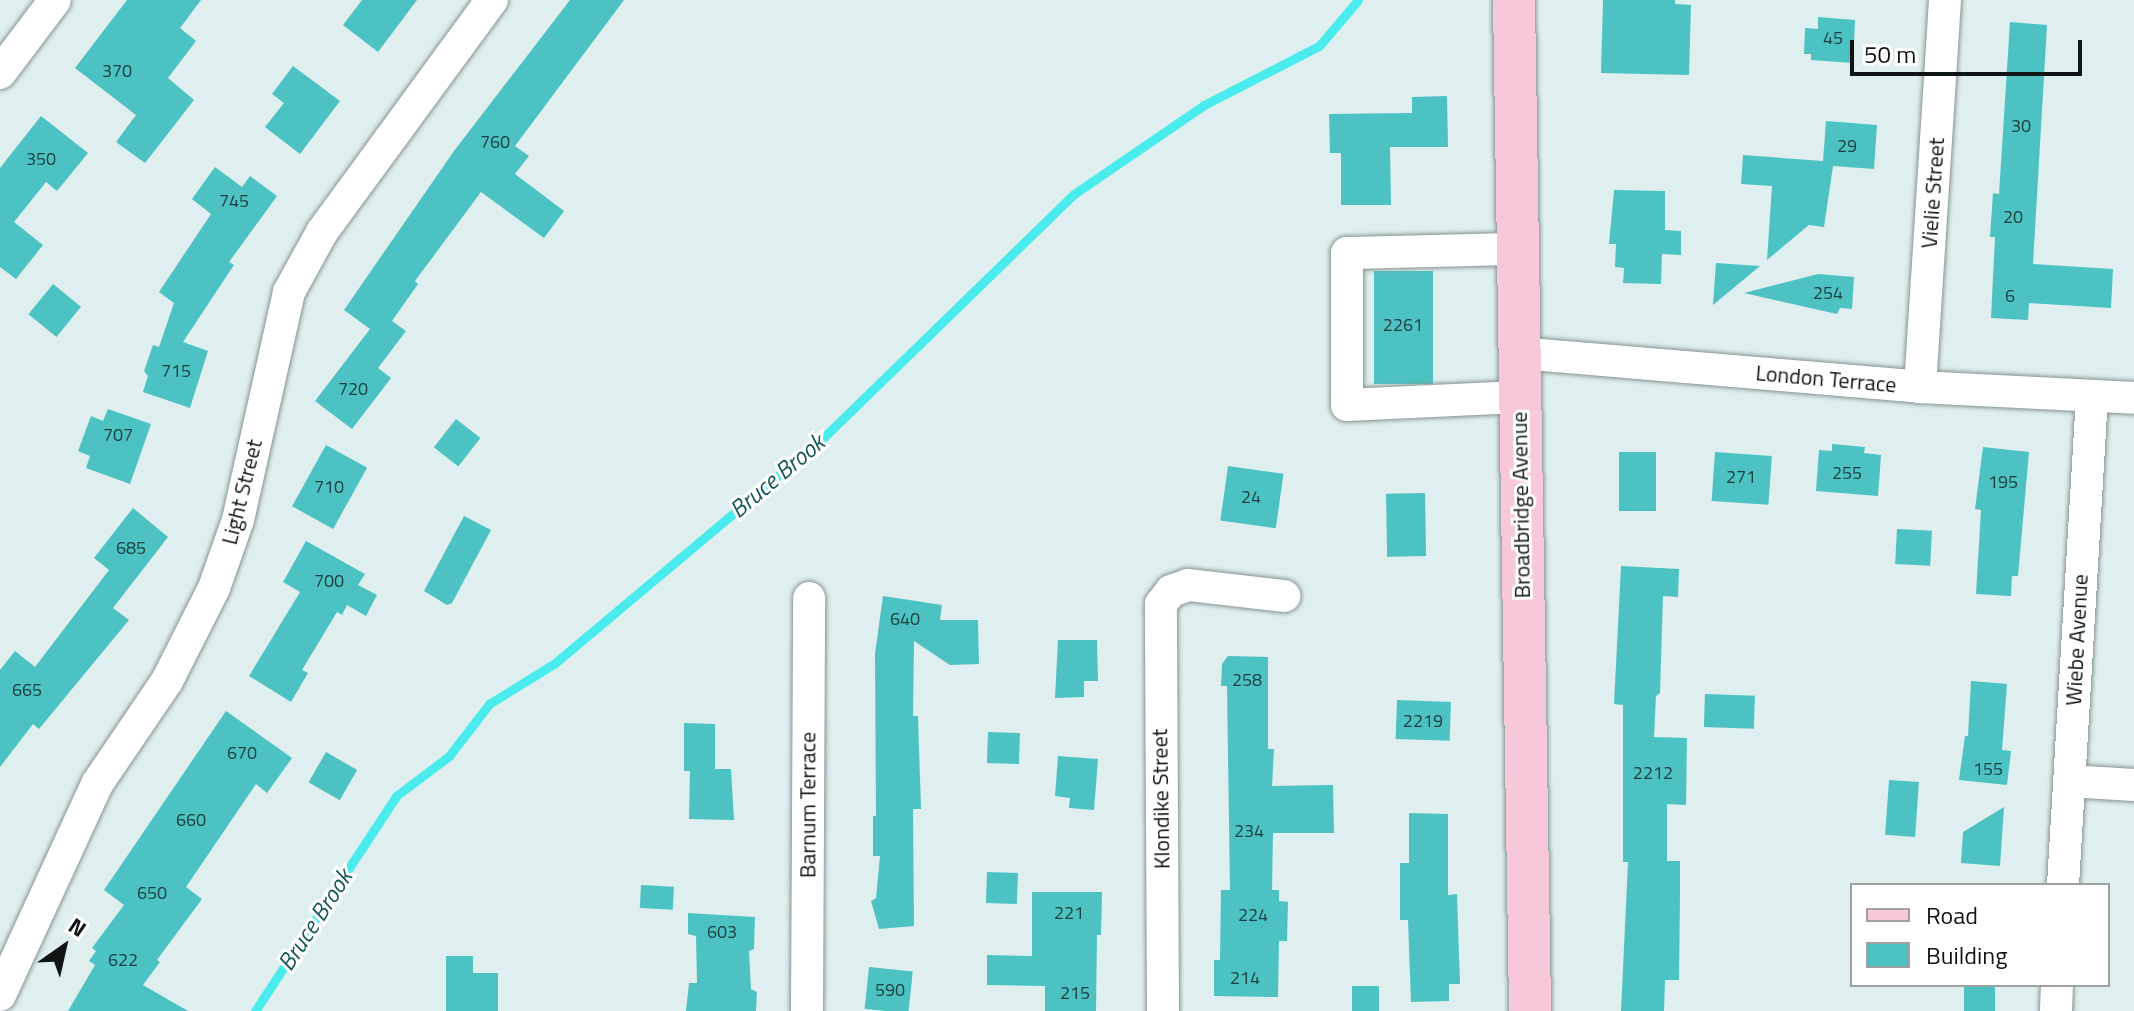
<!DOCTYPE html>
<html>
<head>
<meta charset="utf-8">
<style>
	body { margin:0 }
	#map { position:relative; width:2134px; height:1011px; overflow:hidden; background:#dfeeee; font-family:"Titillium Web",sans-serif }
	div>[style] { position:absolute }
	.stream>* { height:9px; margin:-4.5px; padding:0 4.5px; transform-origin:4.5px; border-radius:4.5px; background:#4aebec }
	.building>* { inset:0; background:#4dc2c3; transform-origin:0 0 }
	.roads { filter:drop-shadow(0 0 2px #869393) drop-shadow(0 0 2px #869393) }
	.minor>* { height:32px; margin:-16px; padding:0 16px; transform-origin:16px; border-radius:16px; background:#fff }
	.major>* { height:42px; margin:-21px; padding:0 21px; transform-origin:21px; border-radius:21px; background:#f7c8d9 }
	span { translate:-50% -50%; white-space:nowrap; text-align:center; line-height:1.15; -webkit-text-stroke:6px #fff; paint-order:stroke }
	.number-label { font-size:18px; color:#1e4040 }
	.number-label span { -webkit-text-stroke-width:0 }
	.street-label { font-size:22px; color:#0f1414 }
	.water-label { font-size:24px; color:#155858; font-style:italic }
	.legend { position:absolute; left:1850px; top:883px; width:260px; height:104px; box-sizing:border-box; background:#fff; border:2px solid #9fa1a1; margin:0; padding:10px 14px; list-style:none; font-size:24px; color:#0f1414 }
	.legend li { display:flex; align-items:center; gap:16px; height:40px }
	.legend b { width:40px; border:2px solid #9fa1a1 }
	.north { position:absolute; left:24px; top:907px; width:80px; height:80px; -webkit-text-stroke:6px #fff; paint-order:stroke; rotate:34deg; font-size:22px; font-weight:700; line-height:32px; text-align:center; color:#0f1414 }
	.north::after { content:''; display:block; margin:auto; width:28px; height:36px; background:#0f1414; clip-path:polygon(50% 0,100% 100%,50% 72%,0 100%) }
	.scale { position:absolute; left:1850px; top:40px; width:232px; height:36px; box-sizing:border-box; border:4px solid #0f1414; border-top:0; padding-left:10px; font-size:24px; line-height:28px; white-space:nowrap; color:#0f1414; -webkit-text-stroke:6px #fff; paint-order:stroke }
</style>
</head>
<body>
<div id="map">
	<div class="stream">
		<i style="left:255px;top:1011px;width:257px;rotate:-56.7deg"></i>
		<i style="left:396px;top:796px;width:66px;rotate:-37deg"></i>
		<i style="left:449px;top:756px;width:66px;rotate:-52.4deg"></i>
		<i style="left:489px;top:704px;width:78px;rotate:-31.8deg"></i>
		<i style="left:555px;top:663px;width:350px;rotate:-40deg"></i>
		<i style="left:823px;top:438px;width:350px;rotate:-44.2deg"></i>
		<i style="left:1074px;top:194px;width:158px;rotate:-34.4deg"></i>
		<i style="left:1204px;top:105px;width:129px;rotate:-27.2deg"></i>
		<i style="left:1319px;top:46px;width:60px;rotate:-49.7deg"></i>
	</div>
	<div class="building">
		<i style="clip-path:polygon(127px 0,201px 0,180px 28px,196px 41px,168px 78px,194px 100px,145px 163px,116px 142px,136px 115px,75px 68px)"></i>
		<i style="clip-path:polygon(362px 0,417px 0,378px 52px,343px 25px)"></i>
		<i style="clip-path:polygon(570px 0,624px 0,515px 146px,529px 156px,515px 174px,564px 211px,544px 238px,481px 192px,415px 281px,418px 284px,392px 321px,406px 331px,378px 368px,391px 378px,352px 429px,315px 401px,370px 329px,344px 310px,454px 151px)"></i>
		<i style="clip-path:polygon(1603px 0,1675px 0,1675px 4px,1691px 5px,1689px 75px,1601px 73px)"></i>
		<i style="clip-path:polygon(1818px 17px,1855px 20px,1853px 63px,1811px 60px,1811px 54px,1804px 54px,1805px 28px,1818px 29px)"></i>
		<i style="clip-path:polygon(2010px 22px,2047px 25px,2033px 264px,2113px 269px,2111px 308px,2029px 303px,2028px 320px,1991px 318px,1995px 237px,1990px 237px,1993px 193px,1999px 194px)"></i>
		<i style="clip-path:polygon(293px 66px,340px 101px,300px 154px,265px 127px,284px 103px,272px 94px)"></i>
		<i style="clip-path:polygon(1447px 96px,1448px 147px,1390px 147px,1391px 205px,1341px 205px,1341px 153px,1330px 153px,1329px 114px,1412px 113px,1412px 97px)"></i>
		<i style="clip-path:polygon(41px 116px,88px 153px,57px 191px,46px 182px,14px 222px,43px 245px,16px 279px,0 267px,0 168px)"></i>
		<i style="clip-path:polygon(1826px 121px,1877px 125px,1874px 169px,1833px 166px,1824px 227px,1809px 225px,1767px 260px,1772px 186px,1741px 184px,1743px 155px,1823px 161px)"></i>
		<i style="clip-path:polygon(215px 167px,242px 187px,250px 176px,277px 196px,229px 262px,234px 265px,183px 342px,208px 351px,190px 408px,143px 392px,148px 376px,144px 371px,153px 345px,159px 347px,174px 303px,159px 292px,211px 214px,192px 199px)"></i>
		<i style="clip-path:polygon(1614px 190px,1665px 191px,1665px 230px,1681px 231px,1681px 255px,1662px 254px,1661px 284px,1623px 283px,1624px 268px,1615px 267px,1616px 244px,1609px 244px)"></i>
		<i style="clip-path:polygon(1716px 263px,1760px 266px,1713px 305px)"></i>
		<i style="left:1374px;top:271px;width:59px;height:113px"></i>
		<i style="clip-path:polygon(1818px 274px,1854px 277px,1852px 309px,1840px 308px,1837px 314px,1744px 293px)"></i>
		<i style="left:53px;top:284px;width:36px;height:39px;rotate:39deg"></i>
		<i style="clip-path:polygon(108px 409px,151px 424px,130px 484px,86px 468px,90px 456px,78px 451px,91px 416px,103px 421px)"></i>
		<i style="left:456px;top:419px;width:31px;height:36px;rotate:38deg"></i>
		<i style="clip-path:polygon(1832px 444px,1865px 447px,1864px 453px,1881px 455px,1878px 496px,1816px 491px,1819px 450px,1832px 451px)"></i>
		<i style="left:326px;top:445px;width:47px;height:70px;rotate:29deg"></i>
		<i style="clip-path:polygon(1983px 447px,2029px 452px,2018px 576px,2012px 576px,2011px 596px,1976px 594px,1981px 510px,1975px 509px)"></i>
		<i style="left:1619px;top:452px;width:37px;height:59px"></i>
		<i style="left:1715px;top:452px;width:57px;height:49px;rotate:4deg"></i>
		<i style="left:1228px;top:466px;width:56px;height:55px;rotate:8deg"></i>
		<i style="left:1425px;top:493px;width:63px;height:39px;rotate:89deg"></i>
		<i style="clip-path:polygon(133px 508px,168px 537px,113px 608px,129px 620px,39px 729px,33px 724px,0 767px,0 670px,15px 651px,35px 667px,109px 570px,94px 558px)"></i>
		<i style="clip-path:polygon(464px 516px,491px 530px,452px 603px,447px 605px,424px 591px)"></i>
		<i style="left:1897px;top:529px;width:35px;height:35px;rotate:3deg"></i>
		<i style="clip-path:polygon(306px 541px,365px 574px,358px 585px,377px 595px,366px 616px,347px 605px,342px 615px,337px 612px,302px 670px,308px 673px,291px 702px,249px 676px,300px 592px,283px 582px)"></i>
		<i style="clip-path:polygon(1621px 566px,1679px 569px,1678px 597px,1663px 596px,1660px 693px,1656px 696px,1654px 737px,1687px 738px,1686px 805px,1667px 804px,1667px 861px,1680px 861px,1680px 893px,1679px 980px,1665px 980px,1664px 1011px,1621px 1011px,1628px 862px,1623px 862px,1623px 705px,1614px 704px)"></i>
		<i style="clip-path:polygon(883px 596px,942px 605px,940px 620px,978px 620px,979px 664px,950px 665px,914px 641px,913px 716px,918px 716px,921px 809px,913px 809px,914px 926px,879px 929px,871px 901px,876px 898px,880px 856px,873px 856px,873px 816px,876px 816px,875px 654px)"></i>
		<i style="clip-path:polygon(1058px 640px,1097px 640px,1098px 681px,1084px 681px,1084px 697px,1055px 698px)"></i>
		<i style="clip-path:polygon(1228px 656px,1268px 657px,1268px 749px,1274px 749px,1272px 786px,1333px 785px,1334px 833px,1273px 833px,1272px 890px,1279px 890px,1279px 901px,1288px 902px,1287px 941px,1279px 941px,1278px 997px,1214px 996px,1214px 960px,1220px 960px,1221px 890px,1230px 890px,1227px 686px,1221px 686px,1222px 664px)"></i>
		<i style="clip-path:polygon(1971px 681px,2007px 684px,2002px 750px,2011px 751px,2007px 785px,1959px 780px,1965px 736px,1968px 736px)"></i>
		<i style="left:1705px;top:694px;width:50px;height:33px;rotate:2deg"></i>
		<i style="left:1397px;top:700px;width:54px;height:39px;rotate:2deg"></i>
		<i style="clip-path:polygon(226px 711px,292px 758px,267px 793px,256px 784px,186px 887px,202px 899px,157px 960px,160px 962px,143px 985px,188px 1011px,68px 1011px,95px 965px,89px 961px,96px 951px,92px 948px,124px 905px,104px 890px)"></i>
		<i style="clip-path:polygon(684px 723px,715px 724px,715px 769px,731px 769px,734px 820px,689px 819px,690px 771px,684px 771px)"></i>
		<i style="left:988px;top:732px;width:32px;height:31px;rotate:2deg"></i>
		<i style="left:326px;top:752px;width:36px;height:35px;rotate:30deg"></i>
		<i style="clip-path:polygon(1058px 756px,1098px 759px,1094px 810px,1069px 808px,1070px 798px,1055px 796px)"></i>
		<i style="left:1889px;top:780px;width:30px;height:55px;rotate:4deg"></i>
		<i style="clip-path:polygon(2004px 807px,2000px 866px,1961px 863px,1963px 832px)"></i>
		<i style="clip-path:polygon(1409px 813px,1448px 814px,1448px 895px,1457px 894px,1460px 984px,1449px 984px,1449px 1001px,1411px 1002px,1408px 920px,1400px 920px,1400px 863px,1409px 863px)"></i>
		<i style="left:987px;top:872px;width:31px;height:31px;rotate:2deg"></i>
		<i style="left:641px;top:885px;width:33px;height:23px;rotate:3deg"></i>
		<i style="clip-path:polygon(1032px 892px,1102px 892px,1101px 935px,1097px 935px,1096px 1011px,1045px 1011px,1045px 986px,987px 985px,987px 955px,1032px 956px)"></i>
		<i style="clip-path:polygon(688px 913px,755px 917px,754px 949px,749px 951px,751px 989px,757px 992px,756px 1011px,686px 1011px,689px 983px,697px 983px,696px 936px,688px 934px)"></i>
		<i style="clip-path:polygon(446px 956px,473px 956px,473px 973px,498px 973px,498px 1011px,446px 1011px)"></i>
		<i style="left:869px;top:967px;width:44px;height:42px;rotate:6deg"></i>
		<i style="left:1964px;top:985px;width:31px;height:26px"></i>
		<i style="left:1379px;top:986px;width:25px;height:27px;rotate:90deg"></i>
	</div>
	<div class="roads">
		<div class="minor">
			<i style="left:0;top:73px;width:91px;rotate:-53deg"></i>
			<i style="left:1516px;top:249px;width:169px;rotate:178.6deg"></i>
			<i style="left:1347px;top:253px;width:152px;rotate:90deg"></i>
			<i style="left:1347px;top:405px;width:172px;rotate:-2.7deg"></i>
			<i style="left:1518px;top:353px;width:403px;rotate:4.8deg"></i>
			<i style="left:1920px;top:387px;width:214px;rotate:2.9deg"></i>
			<i style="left:1920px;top:387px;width:388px;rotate:-86.3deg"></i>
			<i style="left:2069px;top:781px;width:65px;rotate:3.5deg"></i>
			<i style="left:2063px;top:885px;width:490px;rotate:-86.6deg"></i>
			<i style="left:0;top:995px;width:232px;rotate:-65.3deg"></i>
			<i style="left:97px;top:784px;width:125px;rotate:-55.8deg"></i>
			<i style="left:167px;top:681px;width:104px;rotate:-63.2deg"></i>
			<i style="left:214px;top:588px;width:72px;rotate:-70.6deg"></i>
			<i style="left:238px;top:520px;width:234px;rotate:-77.4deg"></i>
			<i style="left:289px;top:292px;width:68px;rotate:-61.2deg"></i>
			<i style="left:322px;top:232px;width:288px;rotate:-53.8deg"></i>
			<i style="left:807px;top:1011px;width:413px;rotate:-89.7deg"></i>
			<i style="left:1163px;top:1011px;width:407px;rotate:-90.3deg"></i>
			<i style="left:1161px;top:604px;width:16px;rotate:-52deg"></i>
			<i style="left:1171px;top:591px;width:18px;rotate:-19deg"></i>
			<i style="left:1188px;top:585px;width:97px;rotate:6.5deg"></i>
			<i style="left:2056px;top:1011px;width:26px;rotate:-88deg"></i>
		</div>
		<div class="major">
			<i style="left:1514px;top:0;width:1011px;rotate:89.09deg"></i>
		</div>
	</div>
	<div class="number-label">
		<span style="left:1833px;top:38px">45</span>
		<span style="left:117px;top:71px">370</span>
		<span style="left:2021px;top:126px">30</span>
		<span style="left:495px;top:142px">760</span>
		<span style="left:1847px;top:146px">29</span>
		<span style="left:41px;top:159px">350</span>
		<span style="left:234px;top:201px">745</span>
		<span style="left:2013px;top:217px">20</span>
		<span style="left:1828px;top:293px">254</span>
		<span style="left:2010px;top:296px">6</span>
		<span style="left:1403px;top:325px">2261</span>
		<span style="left:176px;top:371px">715</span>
		<span style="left:353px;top:389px">720</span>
		<span style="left:118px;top:435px">707</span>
		<span style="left:1847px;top:473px">255</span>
		<span style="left:1741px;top:477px">271</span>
		<span style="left:2003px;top:482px">195</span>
		<span style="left:329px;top:487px">710</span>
		<span style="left:1251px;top:497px">24</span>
		<span style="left:131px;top:548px">685</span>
		<span style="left:329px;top:581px">700</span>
		<span style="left:905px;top:619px">640</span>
		<span style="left:1247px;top:680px">258</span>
		<span style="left:27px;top:690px">665</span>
		<span style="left:1423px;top:721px">2219</span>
		<span style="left:242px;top:753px">670</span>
		<span style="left:1988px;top:769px">155</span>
		<span style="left:1653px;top:773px">2212</span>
		<span style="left:191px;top:820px">660</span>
		<span style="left:1249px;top:831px">234</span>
		<span style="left:152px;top:893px">650</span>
		<span style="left:1069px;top:913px">221</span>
		<span style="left:1253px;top:915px">224</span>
		<span style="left:722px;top:932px">603</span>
		<span style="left:123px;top:960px">622</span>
		<span style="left:1245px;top:978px">214</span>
		<span style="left:890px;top:990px">590</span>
		<span style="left:1075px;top:993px">215</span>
	</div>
	<div class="street-label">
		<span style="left:1933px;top:193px;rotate:-86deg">Vielie Street</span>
		<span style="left:1826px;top:379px;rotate:5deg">London Terrace</span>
		<span style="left:242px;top:492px;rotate:-76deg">Light Street</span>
		<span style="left:1521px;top:505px;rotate:-91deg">Broadbridge Avenue</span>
		<span style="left:2077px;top:640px;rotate:-87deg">Wiebe Avenue</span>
		<span style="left:1161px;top:799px;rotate:-91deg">Klondike Street</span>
		<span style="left:808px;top:805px;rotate:-90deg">Barnum Terrace</span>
	</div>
	<div class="water-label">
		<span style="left:777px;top:476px;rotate:-40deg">Bruce Brook</span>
		<span style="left:315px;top:920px;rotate:-57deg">Bruce Brook</span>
	</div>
	<ul class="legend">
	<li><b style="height:10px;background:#f7c8d9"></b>Road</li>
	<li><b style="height:22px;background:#4dc2c3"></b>Building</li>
	</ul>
	<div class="north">N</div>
	<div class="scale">50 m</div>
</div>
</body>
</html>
